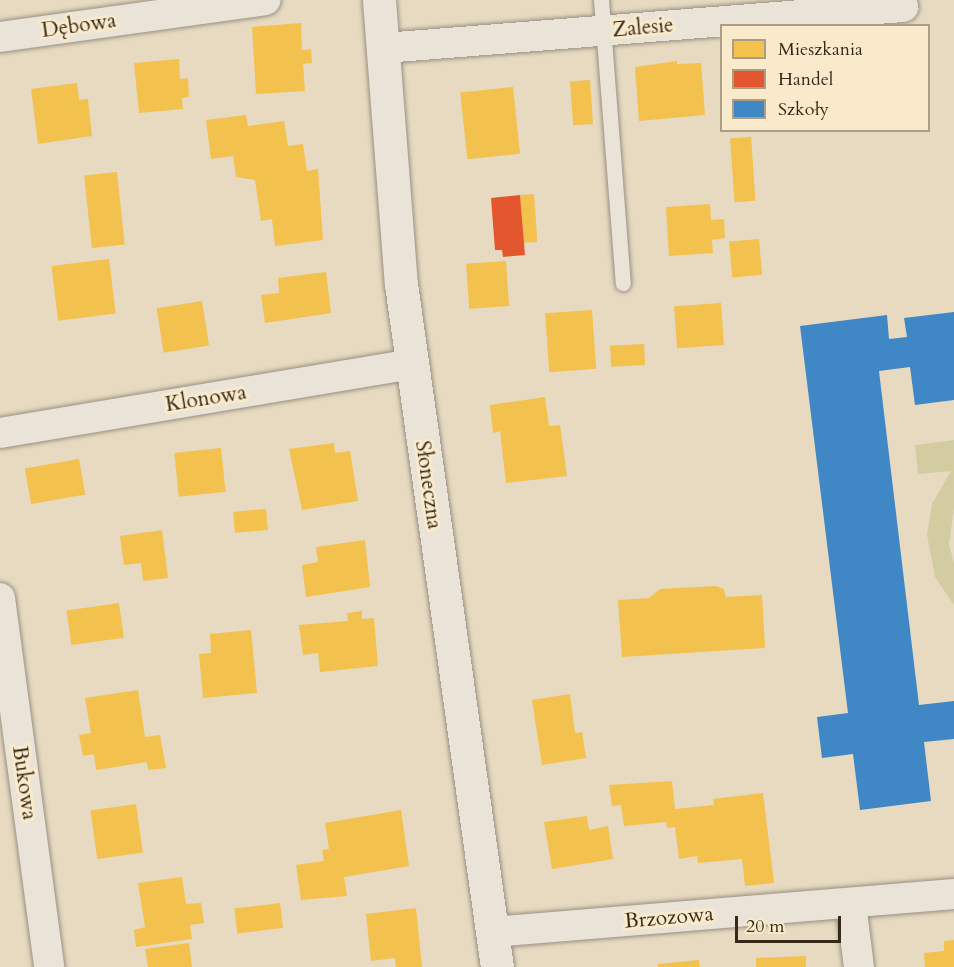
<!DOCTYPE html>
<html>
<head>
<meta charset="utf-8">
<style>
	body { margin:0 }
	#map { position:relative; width:954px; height:967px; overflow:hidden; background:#e7dac1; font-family:Cardo,serif }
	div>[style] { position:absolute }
	.green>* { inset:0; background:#d4cca1 }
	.homes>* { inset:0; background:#f2c14e; transform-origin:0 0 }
	.shops>* { inset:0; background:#e4572e }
	.schools>* { inset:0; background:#3f88c5 }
	.roads { filter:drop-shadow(0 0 2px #999080) drop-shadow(0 0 2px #999080) }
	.service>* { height:15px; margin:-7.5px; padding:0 7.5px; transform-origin:7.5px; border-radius:7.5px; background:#eae3d7 }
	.minor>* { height:30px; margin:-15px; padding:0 15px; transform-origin:15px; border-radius:15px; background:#eae3d7 }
	.tertiary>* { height:33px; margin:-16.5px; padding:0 16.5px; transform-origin:16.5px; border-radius:16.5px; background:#eae3d7 }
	span { translate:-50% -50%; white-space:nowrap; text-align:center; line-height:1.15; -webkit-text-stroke:6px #faeacc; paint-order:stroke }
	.street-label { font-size:21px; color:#372917 }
	.legend { position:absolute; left:720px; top:24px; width:210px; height:108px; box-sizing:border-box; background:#faeacc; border:2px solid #ac9d84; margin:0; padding:8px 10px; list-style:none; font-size:18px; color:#372917 }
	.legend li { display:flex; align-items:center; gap:12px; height:30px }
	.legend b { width:30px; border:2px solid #ac9d84 }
	.scale { position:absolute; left:735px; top:916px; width:106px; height:27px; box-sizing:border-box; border:3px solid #372917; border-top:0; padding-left:8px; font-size:18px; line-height:21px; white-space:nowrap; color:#372917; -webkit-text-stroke:4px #faeacc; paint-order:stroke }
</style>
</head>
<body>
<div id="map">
	<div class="green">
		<i style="clip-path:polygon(954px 440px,954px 509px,949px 544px,954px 564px,954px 605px,935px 577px,927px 535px,932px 504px,951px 471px,918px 474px,915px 445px)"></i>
	</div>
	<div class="homes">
		<i style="clip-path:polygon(301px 23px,302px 50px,311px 49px,312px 63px,303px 64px,305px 91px,256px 94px,252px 27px)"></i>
		<i style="clip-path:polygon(179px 59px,180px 79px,188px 78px,189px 97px,182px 98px,183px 109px,139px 113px,134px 63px)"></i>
		<i style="clip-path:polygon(677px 61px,677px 64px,701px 63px,705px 115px,639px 121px,635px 67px)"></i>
		<i style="left:590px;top:80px;width:44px;height:20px;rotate:86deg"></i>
		<i style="clip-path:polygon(77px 83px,79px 100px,88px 99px,92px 136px,38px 144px,31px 89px)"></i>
		<i style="left:513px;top:87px;width:67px;height:53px;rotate:84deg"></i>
		<i style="clip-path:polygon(246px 115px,248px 126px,284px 121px,288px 146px,303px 144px,307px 171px,318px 169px,323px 240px,275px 246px,272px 219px,261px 221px,255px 180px,236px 177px,233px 156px,211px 159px,206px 120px)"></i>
		<i style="left:751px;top:137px;width:64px;height:21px;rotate:86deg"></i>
		<i style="left:117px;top:172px;width:73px;height:33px;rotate:84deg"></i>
		<i style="left:534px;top:194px;width:48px;height:14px;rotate:86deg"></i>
		<i style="clip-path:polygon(710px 204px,711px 220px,724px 219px,725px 238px,712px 240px,713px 253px,669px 256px,666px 207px)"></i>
		<i style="left:759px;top:239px;width:36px;height:30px;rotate:85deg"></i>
		<i style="left:109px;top:259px;width:55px;height:58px;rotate:83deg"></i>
		<i style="left:506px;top:261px;width:45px;height:40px;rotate:86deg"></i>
		<i style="clip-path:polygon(326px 272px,331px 313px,265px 323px,261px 295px,279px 293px,278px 278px)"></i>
		<i style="left:202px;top:301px;width:45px;height:46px;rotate:81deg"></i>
		<i style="left:721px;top:303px;width:42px;height:47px;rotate:86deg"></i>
		<i style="left:592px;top:310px;width:59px;height:47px;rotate:86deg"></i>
		<i style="left:644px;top:344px;width:21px;height:34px;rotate:87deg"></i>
		<i style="clip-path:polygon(545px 397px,549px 426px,560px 425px,567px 476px,506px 483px,500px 431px,493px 433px,490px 405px)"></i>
		<i style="clip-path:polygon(334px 443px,335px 453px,350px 451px,358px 501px,302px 510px,289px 449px)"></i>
		<i style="left:221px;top:448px;width:44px;height:47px;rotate:84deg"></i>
		<i style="left:79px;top:459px;width:36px;height:55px;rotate:80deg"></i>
		<i style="left:266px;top:509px;width:21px;height:33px;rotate:85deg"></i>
		<i style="clip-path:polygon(162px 530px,168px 578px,143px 581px,141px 563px,124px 565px,120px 536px)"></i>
		<i style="clip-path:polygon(365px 540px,370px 587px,306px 597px,302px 565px,318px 562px,316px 547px)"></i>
		<i style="clip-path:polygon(716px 586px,724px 589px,726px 597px,762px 595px,765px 648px,622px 657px,618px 600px,649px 598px,660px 589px)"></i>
		<i style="left:119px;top:603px;width:35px;height:53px;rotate:82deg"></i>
		<i style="clip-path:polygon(362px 611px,362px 619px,374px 618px,378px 666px,320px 672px,318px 653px,303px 655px,299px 625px,348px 621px,347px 613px)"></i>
		<i style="clip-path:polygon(251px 630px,257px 693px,203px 698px,199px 654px,211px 653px,210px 634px)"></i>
		<i style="clip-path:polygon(138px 690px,145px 737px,160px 735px,166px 768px,148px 770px,147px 762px,96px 770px,94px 754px,83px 756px,79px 735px,91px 733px,85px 698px)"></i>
		<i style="clip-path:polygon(570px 694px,575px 733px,582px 732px,586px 758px,542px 765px,532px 700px)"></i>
		<i style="clip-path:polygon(672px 781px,675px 809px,714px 805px,713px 799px,763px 793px,774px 883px,745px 886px,742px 859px,698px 863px,697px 856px,679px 859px,675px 827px,667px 828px,666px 822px,624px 826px,621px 805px,612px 806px,609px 785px)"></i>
		<i style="left:136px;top:804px;width:49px;height:46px;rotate:82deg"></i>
		<i style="clip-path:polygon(401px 810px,409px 866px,344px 877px,347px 896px,301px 900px,296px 865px,324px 861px,322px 850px,329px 849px,325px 823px)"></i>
		<i style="clip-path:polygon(587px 816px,589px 830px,608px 826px,613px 859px,552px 869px,544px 822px)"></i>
		<i style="clip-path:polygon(182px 877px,186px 904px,201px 903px,204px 923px,190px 925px,192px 939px,136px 947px,134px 930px,145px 927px,138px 883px)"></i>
		<i style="left:280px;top:903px;width:25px;height:46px;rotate:83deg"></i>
		<i style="clip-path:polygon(416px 908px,422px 967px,396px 967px,395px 958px,371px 961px,366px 914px)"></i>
		<i style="clip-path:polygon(954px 940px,954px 967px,925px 967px,924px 953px,944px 951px,944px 941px)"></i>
		<i style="clip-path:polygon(189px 943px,192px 967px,148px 967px,145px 949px)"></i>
		<i style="clip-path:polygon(806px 956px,806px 967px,756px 967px,756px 958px)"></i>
		<i style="clip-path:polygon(699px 960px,700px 967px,658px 967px,658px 964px)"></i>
	</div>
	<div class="shops">
		<i style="clip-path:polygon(520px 195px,525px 255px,503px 257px,502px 250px,495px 250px,491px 198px)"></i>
	</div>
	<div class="schools">
		<i style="clip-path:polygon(954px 312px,954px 400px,915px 405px,910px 367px,879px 371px,919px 705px,954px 701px,954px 739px,924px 742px,931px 801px,860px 810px,853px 754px,822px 758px,817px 717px,848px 713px,800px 326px,887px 315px,889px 339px,907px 337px,904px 318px)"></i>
	</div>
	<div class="roads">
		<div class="service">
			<i style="left:601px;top:0;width:284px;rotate:85.6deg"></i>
		</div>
		<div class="minor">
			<i style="left:0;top:37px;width:268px;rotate:-7.9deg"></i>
			<i style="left:384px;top:48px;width:521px;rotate:-4.52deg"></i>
			<i style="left:0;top:433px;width:417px;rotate:-9.5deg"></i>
			<i style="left:0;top:598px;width:372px;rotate:82.4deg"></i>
			<i style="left:851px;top:904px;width:64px;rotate:82.8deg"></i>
			<i style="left:492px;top:932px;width:464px;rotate:-4.7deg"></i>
		</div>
		<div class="tertiary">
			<i style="left:379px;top:0;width:285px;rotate:85.6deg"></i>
			<i style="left:401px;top:284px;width:690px;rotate:82deg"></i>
		</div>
	</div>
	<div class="street-label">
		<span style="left:79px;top:26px;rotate:-8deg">Dębowa</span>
		<span style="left:643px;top:28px;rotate:-5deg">Zalesie</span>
		<span style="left:206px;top:399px;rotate:-9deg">Klonowa</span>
		<span style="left:428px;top:485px;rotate:82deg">Słoneczna</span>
		<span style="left:24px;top:783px;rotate:82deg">Bukowa</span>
		<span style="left:669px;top:918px;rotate:-5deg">Brzozowa</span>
	</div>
	<ul class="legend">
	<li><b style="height:16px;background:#f2c14e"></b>Mieszkania</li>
	<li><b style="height:16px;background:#e4572e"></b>Handel</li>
	<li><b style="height:16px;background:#3f88c5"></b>Szkoły</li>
	</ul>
	<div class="scale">20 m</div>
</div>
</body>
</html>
